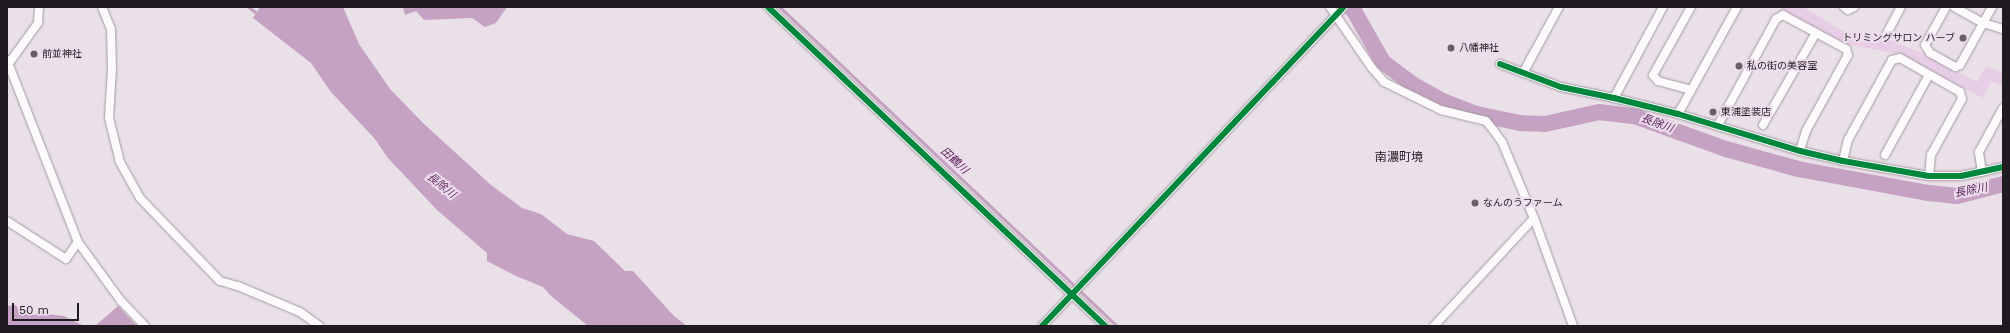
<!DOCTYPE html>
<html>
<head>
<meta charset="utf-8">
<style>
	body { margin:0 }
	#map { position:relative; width:2010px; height:333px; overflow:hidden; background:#eae0e8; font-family:"Work Sans","Noto Sans JP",sans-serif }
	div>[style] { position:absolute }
	.green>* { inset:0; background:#e8cde6 }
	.water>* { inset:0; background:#c5a2c3 }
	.stream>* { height:2.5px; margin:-1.25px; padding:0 1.25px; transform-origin:1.25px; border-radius:1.25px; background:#c5a2c3 }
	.river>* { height:16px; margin:-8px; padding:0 8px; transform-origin:8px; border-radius:8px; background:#c5a2c3 }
	.roads { filter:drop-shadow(0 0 1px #a19aa0) drop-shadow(0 0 1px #a19aa0) }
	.minor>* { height:8px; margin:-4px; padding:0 4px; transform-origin:4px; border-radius:4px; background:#fcfafc }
	.cycleway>* { height:6px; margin:-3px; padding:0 3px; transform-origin:3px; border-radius:3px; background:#00873e }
	.dots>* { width:11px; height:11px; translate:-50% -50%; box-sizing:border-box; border:2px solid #edddec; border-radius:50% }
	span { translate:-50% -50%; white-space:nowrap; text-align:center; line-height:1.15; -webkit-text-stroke:4px #edddec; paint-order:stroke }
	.poi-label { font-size:10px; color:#201b20 }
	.right { translate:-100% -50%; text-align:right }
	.left { translate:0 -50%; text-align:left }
	.water-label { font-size:11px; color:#541c54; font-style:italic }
	.quarter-label { font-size:12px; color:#201b20 }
	.frame { position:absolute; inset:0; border:8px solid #201b20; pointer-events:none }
	.scale { position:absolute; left:12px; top:303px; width:67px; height:18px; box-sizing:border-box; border:2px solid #201b20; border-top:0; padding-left:5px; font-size:12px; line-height:14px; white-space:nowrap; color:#201b20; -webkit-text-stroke:3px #edddec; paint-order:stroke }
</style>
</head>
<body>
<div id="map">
	<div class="green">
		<i style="clip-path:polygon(1778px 7px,1803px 7px,1845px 32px,1893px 41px,1927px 55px,1977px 82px,1986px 66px,2003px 73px,2003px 86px,1991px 81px,1983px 98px,1898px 54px,1845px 44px)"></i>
	</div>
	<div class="water">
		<i style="clip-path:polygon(260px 7px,343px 7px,359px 44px,390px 89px,424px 124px,491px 185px,522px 208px,541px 214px,567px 234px,594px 241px,625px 271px,633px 271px,674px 316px,687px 326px,588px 326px,550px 295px,543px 287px,516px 276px,487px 261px,487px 253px,437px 210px,387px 157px,375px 139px,331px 92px,311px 63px,253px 18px)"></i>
		<i style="clip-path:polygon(403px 7px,507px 7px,496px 23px,485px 27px,472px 18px,424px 20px,416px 11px,405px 15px)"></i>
		<i style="clip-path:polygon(16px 305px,19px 310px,29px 315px,47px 314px,64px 316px,84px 326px,7px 326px,7px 306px)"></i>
		<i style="clip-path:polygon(118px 306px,137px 326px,95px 326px)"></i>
	</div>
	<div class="stream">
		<i style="left:249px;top:7px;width:11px;rotate:38deg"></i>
		<i style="left:780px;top:7px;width:464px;rotate:43.4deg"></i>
	</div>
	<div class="river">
		<i style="left:1350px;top:7px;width:6px;rotate:45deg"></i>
		<i style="left:1354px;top:11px;width:59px;rotate:60.4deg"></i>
		<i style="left:1383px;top:62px;width:36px;rotate:37deg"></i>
		<i style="left:1412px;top:84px;width:38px;rotate:29deg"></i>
		<i style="left:1445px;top:102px;width:34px;rotate:21deg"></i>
		<i style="left:1477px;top:114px;width:44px;rotate:11.8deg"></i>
		<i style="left:1520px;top:123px;width:25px;rotate:2deg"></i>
		<i style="left:1545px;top:124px;width:55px;rotate:-12.5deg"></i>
		<i style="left:1599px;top:112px;width:38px;rotate:7deg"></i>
		<i style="left:1637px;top:117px;width:95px;rotate:19.8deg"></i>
		<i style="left:1726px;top:149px;width:75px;rotate:15.5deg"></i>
		<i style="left:1798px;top:169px;width:133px;rotate:10.4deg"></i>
		<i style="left:1929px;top:193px;width:28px;rotate:6deg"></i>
		<i style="left:1957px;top:196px;width:48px;rotate:-14.6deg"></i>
	</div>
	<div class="roads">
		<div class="minor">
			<i style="left:102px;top:7px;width:24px;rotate:68deg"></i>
			<i style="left:111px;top:29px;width:40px;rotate:88.6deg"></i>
			<i style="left:112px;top:69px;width:49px;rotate:93.5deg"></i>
			<i style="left:109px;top:118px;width:45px;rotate:76deg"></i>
			<i style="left:120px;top:162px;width:41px;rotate:60.9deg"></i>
			<i style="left:140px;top:198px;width:115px;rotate:46.1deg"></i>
			<i style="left:220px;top:281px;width:19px;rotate:16deg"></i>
			<i style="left:238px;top:286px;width:67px;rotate:22.8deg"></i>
			<i style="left:300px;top:312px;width:24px;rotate:36deg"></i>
			<i style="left:768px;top:7px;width:464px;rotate:43.4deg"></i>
			<i style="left:1330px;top:7px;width:74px;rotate:55.5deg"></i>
			<i style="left:1372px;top:68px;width:18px;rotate:49deg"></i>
			<i style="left:1384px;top:82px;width:64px;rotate:26.2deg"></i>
			<i style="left:1441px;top:110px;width:46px;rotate:13.7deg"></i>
			<i style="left:1486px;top:121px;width:13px;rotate:51deg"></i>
			<i style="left:1494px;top:131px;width:14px;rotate:54deg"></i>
			<i style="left:1502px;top:142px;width:82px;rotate:67.2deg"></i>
			<i style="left:1534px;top:218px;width:115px;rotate:70.1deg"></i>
			<i style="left:1691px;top:7px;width:78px;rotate:119.2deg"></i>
			<i style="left:1653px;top:75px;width:8px;rotate:50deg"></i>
			<i style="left:1658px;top:81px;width:34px;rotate:15deg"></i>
			<i style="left:1844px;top:7px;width:5px;rotate:37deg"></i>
			<i style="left:1848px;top:10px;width:7px;rotate:-27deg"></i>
			<i style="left:1946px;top:7px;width:43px;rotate:118.9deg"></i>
			<i style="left:1925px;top:45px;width:9px;rotate:58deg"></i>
			<i style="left:1930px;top:53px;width:29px;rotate:29deg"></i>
			<i style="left:1955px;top:67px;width:5px;rotate:-22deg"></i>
			<i style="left:1960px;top:65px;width:66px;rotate:-61.1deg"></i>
			<i style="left:1954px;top:7px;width:33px;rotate:29deg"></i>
			<i style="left:1983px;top:23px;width:21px;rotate:17deg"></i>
			<i style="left:1885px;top:37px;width:34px;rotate:-62deg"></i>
			<i style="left:7px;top:60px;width:195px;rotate:68.7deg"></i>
			<i style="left:78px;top:242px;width:73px;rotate:53.9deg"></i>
			<i style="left:121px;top:301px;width:35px;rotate:46deg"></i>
			<i style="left:1500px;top:64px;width:65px;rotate:20.7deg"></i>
			<i style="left:1561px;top:87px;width:54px;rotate:11.7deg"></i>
			<i style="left:1614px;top:98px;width:66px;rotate:14deg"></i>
			<i style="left:1678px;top:114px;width:127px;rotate:16.9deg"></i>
			<i style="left:1800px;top:151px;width:44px;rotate:13.1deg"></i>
			<i style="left:1843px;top:161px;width:87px;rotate:9.9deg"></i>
			<i style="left:1929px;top:176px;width:32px"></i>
			<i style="left:1961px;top:176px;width:43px;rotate:-12.1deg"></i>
			<i style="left:7px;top:66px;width:53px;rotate:-54.2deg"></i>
			<i style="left:38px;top:23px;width:16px;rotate:-86deg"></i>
			<i style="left:1523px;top:73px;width:75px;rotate:-61.4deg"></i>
			<i style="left:1614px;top:98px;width:103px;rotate:-61.7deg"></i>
			<i style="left:1678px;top:114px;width:122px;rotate:-61.1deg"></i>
			<i style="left:1718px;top:125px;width:121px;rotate:-61.3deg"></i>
			<i style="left:1776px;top:19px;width:8px;rotate:-30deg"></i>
			<i style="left:1783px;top:15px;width:72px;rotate:28.4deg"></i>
			<i style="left:1846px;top:49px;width:6px;rotate:72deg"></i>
			<i style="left:1848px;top:55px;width:87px;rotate:118.9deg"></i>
			<i style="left:1806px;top:131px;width:21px;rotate:107deg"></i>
			<i style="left:1763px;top:125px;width:106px;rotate:-60.1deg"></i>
			<i style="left:1885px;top:155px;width:91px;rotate:-61.2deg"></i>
			<i style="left:1843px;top:161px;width:22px;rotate:-77deg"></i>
			<i style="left:1848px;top:140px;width:91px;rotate:-61.2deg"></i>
			<i style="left:1892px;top:60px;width:8px;rotate:-14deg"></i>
			<i style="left:1900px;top:58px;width:69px;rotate:29.5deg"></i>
			<i style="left:1960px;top:92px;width:7px;rotate:74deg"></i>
			<i style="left:1962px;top:99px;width:64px;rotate:119deg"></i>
			<i style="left:1931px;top:155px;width:21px;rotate:95deg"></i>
			<i style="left:1982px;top:172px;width:20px;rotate:-99deg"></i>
			<i style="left:1979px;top:152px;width:50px;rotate:-61.4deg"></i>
			<i style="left:7px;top:221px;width:70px;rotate:32.8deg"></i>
			<i style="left:66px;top:259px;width:21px;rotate:-55deg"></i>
			<i style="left:1042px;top:326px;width:439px;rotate:-46.6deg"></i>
			<i style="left:1434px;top:326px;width:147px;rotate:-47.2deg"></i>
		</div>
	</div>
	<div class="cycleway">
		<i style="left:768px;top:7px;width:464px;rotate:43.4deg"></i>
		<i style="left:1500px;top:64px;width:65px;rotate:20.7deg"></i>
		<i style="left:1561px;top:87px;width:54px;rotate:11.7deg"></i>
		<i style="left:1614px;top:98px;width:66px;rotate:14deg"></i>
		<i style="left:1678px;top:114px;width:127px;rotate:16.9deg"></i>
		<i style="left:1800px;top:151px;width:44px;rotate:13.1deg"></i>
		<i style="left:1843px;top:161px;width:87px;rotate:9.9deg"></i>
		<i style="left:1929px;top:176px;width:32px"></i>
		<i style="left:1961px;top:176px;width:43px;rotate:-12.1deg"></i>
		<i style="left:1042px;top:326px;width:439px;rotate:-46.6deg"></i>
	</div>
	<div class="dots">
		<i style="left:1963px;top:38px;background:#676066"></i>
		<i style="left:1451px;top:48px;background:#676066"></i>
		<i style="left:34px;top:54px;background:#676066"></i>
		<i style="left:1739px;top:66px;background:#676066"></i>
		<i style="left:1713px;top:112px;background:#676066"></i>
		<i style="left:1475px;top:203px;background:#676066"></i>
	</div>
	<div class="poi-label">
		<span class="right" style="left:1955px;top:38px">トリミングサロン ハーブ</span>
		<span class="left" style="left:1459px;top:48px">八幡神社</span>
		<span class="left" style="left:42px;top:54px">前並神社</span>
		<span class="left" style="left:1747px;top:66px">私の街の美容室</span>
		<span class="left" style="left:1721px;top:112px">東浦塗装店</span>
		<span class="left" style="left:1483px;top:203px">なんのうファーム</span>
	</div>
	<div class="water-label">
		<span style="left:1657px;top:124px;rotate:20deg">長除川</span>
		<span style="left:954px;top:161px;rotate:43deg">田鶴川</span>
		<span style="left:441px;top:186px;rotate:39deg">長除川</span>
		<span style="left:1971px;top:191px;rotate:-11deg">長除川</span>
	</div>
	<div class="quarter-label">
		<span style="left:1399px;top:158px">南濃町境</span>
	</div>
	<div class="frame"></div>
	<div class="scale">50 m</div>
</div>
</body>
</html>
